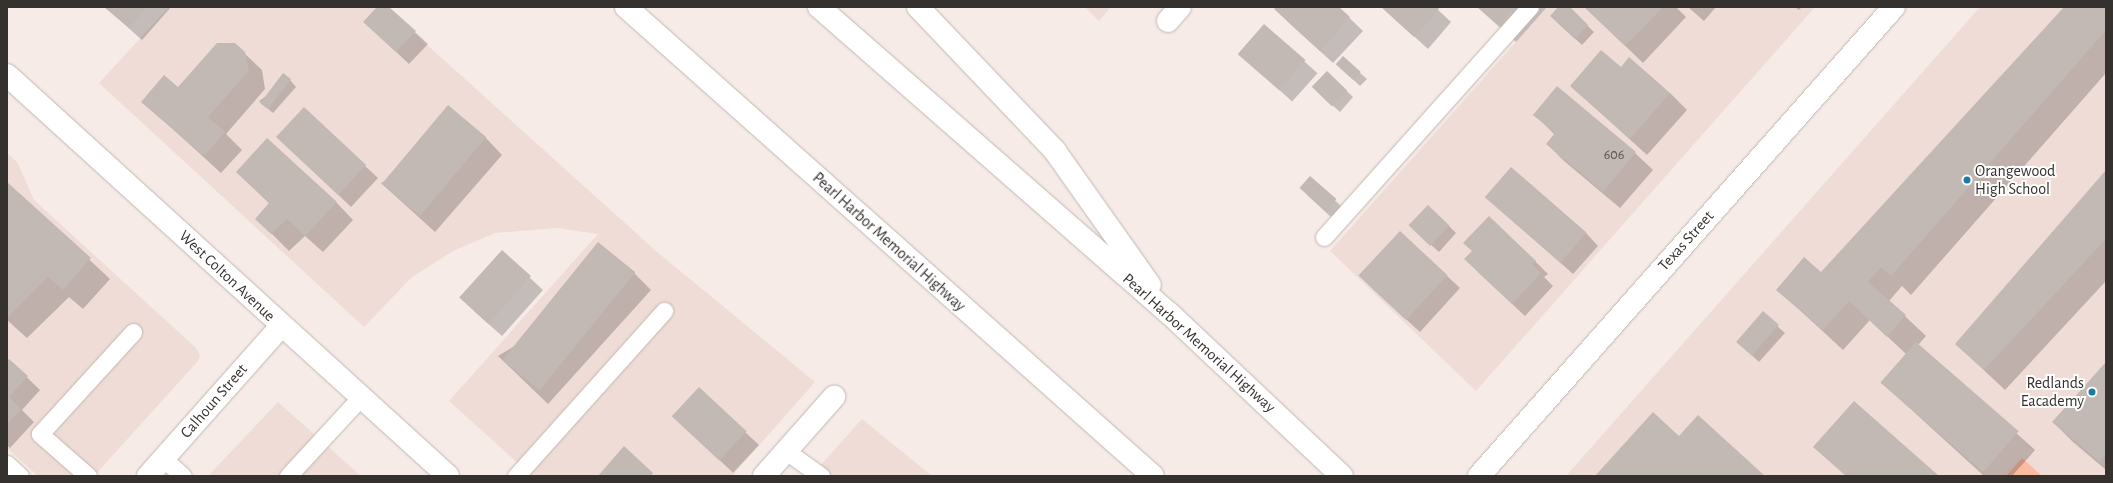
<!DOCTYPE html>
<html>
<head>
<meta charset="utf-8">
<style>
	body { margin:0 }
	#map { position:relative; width:2113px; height:483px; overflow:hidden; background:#f6ebe7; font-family:"Alegreya Sans",sans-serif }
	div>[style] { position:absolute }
	.built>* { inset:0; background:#efdcd6 }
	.green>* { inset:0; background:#f9bba1 }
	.shadow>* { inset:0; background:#0003; transform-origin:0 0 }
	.building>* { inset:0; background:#c2b8b4; transform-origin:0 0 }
	.roads { filter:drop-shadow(0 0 1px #c1b7b2) drop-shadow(0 0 1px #c1b7b2) }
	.lane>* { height:17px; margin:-8.5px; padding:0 8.5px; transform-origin:8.5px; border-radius:8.5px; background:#fff }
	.street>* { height:22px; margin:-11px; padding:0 11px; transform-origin:11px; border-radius:11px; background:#fff }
	.secondary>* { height:22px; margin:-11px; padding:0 11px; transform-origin:11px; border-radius:11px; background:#fff }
	.highway>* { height:22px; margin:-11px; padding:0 11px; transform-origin:11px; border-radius:11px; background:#fff }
	.dots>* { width:11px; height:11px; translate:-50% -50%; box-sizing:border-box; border:2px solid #fff; border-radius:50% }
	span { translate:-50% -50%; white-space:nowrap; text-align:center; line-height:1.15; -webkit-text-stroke:4px #fff; paint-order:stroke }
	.number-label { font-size:14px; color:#585350 }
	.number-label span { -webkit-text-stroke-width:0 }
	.poi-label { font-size:16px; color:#35312f }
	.left { translate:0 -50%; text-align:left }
	.right { translate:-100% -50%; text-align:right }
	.street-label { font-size:16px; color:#35312f }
	.frame { position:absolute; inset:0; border:8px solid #35312f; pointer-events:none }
</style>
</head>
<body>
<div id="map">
	<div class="built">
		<i style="clip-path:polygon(169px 7px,385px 7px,656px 251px,815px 382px,732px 476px,532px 476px,449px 401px,598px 234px,556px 228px,495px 233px,453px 251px,412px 277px,364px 327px,99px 83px)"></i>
		<i style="clip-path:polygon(1085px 7px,1111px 7px,1099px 21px)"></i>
		<i style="clip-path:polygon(1547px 7px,1815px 7px,1476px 391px,1330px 251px)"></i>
		<i style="clip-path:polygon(1980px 7px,2106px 7px,2106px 476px,1566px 476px)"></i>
		<i style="clip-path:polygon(7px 153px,17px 162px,34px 200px,196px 348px,200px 355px,198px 361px,94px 476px,38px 476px,7px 448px)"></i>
		<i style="clip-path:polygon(278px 402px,361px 476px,208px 476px)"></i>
		<i style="clip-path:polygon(862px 419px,932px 476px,811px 476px)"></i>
	</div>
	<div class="green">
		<i style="clip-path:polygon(2022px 458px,2042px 476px,2006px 476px)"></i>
	</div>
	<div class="shadow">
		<i style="clip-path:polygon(105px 7px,171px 7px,142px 40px)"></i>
		<i style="clip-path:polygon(379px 7px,388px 7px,428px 44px,409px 64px,364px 22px)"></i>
		<i style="clip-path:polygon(1277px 7px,1338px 7px,1363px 31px,1333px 63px,1288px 22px)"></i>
		<i style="clip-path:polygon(1382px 7px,1435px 7px,1451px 22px,1428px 49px)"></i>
		<i style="clip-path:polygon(1477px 7px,1547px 7px,1516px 42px)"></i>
		<i style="clip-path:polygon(1560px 7px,1568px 7px,1594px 32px,1582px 45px,1558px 23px)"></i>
		<i style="clip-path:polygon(1585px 7px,1676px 7px,1686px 17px,1643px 63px)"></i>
		<i style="clip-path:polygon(1688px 7px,1716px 7px,1704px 21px)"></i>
		<i style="clip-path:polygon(1795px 7px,1802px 7px,1799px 10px)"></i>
		<i style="clip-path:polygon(2065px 7px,2106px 7px,2106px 73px,1911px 295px,1902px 286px,1889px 301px,1926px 336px,1918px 345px,2035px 450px,2012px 476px,1984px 476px,1881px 382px,1906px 354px,1870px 320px,1843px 350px,1778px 290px,1821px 273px)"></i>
		<i style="left:1264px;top:25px;width:72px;height:38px;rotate:42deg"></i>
		<i style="clip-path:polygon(244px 53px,262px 70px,265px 89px,226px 134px,242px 150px,221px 173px,143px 102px,178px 88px)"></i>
		<i style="clip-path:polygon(1344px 71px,1360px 73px,1367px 79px,1360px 86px)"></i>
		<i style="clip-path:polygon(1327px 72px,1353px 97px,1340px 112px,1320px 94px)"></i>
		<i style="clip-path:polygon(290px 80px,296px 87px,273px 113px,259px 101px)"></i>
		<i style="clip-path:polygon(1571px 86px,1670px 93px,1687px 110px,1647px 155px)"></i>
		<i style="clip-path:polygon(1535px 115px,1635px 153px,1653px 170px,1620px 208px,1564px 161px,1547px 144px,1555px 135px)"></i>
		<i style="clip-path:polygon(485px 137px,502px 155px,435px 232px,381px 183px)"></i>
		<i style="clip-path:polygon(290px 149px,365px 166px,378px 178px,351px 207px)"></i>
		<i style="clip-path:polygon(237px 172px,336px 202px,353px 220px,323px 252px,305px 236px,289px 251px,257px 219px,270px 204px)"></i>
		<i style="clip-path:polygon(2106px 172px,2106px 281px,2005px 390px,1956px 344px)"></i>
		<i style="clip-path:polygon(1310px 177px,1342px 207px,1332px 218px,1307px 195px)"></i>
		<i style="clip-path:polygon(7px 183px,110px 279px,83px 309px,69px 297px,27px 338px,7px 320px)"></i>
		<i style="clip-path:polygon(1487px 197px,1586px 233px,1598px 246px,1573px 274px)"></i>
		<i style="clip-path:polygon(1449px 226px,1456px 233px,1439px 252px,1417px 232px)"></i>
		<i style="clip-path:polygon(502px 252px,543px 290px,502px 336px,474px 311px)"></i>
		<i style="clip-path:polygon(1535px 261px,1548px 274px,1544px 277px,1553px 286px,1525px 316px,1478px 272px)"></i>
		<i style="clip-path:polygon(634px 273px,651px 290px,548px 404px,498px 356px)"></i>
		<i style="clip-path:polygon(1447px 276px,1460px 288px,1420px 332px,1373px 289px)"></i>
		<i style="clip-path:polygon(1763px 313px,1785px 333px,1759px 362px,1744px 348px)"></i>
		<i style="clip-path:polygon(9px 360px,40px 390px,22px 410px,34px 422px,10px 448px,7px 445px,7px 363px)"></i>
		<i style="clip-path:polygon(2106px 363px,2106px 470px,2073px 442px,2053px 422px)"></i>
		<i style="left:699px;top:389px;width:82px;height:38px;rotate:43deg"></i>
	</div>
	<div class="building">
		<i style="clip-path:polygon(104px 7px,147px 7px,129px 28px)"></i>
		<i style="clip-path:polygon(377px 7px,389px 7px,416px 31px,396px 52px,363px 22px)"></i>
		<i style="clip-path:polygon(1276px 7px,1339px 7px,1350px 17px,1320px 51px,1274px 9px)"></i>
		<i style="clip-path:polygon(1381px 7px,1437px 7px,1439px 9px,1414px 37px)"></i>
		<i style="clip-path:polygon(1478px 7px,1514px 7px,1498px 25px)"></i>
		<i style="clip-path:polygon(1558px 7px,1570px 7px,1588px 25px,1575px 39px,1550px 16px)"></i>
		<i style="clip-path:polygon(1584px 7px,1663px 7px,1625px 46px)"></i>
		<i style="clip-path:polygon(2064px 7px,2106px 7px,2106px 30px,1891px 276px,1881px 267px,1868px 282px,1906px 315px,1887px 337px,1849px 301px,1823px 330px,1776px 290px,1804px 257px,1821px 272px)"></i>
		<i style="left:1264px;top:24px;width:55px;height:40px;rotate:41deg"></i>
		<i style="clip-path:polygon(217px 43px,235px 43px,245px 52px,249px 71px,208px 117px,225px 132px,204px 156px,141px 102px,164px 75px,178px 87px)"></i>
		<i style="clip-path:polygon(1601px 50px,1621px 67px,1629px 57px,1670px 93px,1630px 139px,1570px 86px)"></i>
		<i style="left:1343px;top:56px;width:24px;height:11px;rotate:42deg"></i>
		<i style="left:1327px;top:71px;width:28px;height:22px;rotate:44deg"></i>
		<i style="left:283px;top:73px;width:10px;height:38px;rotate:37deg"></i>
		<i style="clip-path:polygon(1557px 86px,1636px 152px,1603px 192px,1546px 144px,1555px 133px,1533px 115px)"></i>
		<i style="left:448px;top:105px;width:50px;height:103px;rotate:40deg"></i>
		<i style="left:304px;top:107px;width:85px;height:41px;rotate:43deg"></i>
		<i style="clip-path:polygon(267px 138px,337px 202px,305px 236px,287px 219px,271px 234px,255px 219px,269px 203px,236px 172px)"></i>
		<i style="left:1511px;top:167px;width:100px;height:40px;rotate:41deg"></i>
		<i style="clip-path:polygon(2106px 170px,2106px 239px,1984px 370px,1955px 344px)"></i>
		<i style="left:1310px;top:176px;width:35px;height:16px;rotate:41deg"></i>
		<i style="clip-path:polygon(7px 182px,91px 258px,63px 290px,48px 277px,7px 318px)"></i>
		<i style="left:1428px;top:205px;width:30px;height:28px;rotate:44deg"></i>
		<i style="clip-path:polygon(1489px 216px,1536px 261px,1532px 264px,1541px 273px,1512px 304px,1464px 259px,1472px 251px,1463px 243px)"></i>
		<i style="left:1400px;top:231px;width:65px;height:61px;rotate:43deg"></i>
		<i style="left:598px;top:242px;width:48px;height:152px;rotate:39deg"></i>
		<i style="left:502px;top:250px;width:39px;height:64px;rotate:42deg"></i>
		<i style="left:1763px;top:311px;width:21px;height:41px;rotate:41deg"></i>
		<i style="left:1916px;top:342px;width:136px;height:54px;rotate:41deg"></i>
		<i style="clip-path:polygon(9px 359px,28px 376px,9px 397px,21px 409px,7px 424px,7px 361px)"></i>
		<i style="clip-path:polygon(2106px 362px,2106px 455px,2100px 462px,2052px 422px)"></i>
		<i style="left:699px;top:387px;width:65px;height:40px;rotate:43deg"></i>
		<i style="clip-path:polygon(1854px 401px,1939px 476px,1846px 476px,1813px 447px)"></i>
		<i style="clip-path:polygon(1653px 412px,1679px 436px,1698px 415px,1765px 476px,1595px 476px)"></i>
		<i style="clip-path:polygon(624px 446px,653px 473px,651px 476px,598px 476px)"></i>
	</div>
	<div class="roads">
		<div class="lane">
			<i style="left:1324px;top:237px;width:309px;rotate:-48.2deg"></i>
			<i style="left:786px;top:451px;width:43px;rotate:35.5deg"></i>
			<i style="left:164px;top:459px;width:25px;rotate:42deg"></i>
			<i style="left:7px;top:464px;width:18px;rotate:43deg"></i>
			<i style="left:88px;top:476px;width:64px;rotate:-138.8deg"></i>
			<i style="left:40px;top:434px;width:138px;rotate:-47.6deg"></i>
			<i style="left:288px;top:476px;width:108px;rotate:-47.3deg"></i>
			<i style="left:516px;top:476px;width:222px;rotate:-48.1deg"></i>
		</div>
		<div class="street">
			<i style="left:1168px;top:21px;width:18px;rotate:-49deg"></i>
			<i style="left:148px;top:476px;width:200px;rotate:-48.4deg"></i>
			<i style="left:764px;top:476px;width:106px;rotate:-48.5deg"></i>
		</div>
		<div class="secondary">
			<i style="left:7px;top:75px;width:596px;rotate:42.28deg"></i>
			<i style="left:1479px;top:476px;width:626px;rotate:-48.5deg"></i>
		</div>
		<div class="highway">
			<i style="left:626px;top:7px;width:705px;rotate:41.67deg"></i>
			<i style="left:819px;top:7px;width:466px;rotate:41.2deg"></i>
			<i style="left:1170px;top:314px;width:236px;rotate:43.3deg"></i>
			<i style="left:918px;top:7px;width:199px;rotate:46.4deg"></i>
			<i style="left:1055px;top:151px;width:164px;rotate:54.7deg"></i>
		</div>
	</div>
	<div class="dots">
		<i style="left:1967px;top:180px;background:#197ca8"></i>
		<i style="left:2092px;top:392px;background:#197ca8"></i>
	</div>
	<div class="number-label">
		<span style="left:1614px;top:155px">606</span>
	</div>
	<div class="poi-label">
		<span class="left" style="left:1975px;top:180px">Orangewood<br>High School</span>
		<span class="right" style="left:2084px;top:392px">Redlands<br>Eacademy</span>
	</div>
	<div class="street-label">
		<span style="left:1686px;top:241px;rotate:-48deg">Texas Street</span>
		<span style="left:889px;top:242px;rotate:42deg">Pearl Harbor Memorial Highway</span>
		<span style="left:227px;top:276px;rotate:43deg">West Colton Avenue</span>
		<span style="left:1199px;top:343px;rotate:42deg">Pearl Harbor Memorial Highway</span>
		<span style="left:214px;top:401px;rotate:-49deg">Calhoun Street</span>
	</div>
	<div class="frame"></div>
</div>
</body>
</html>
